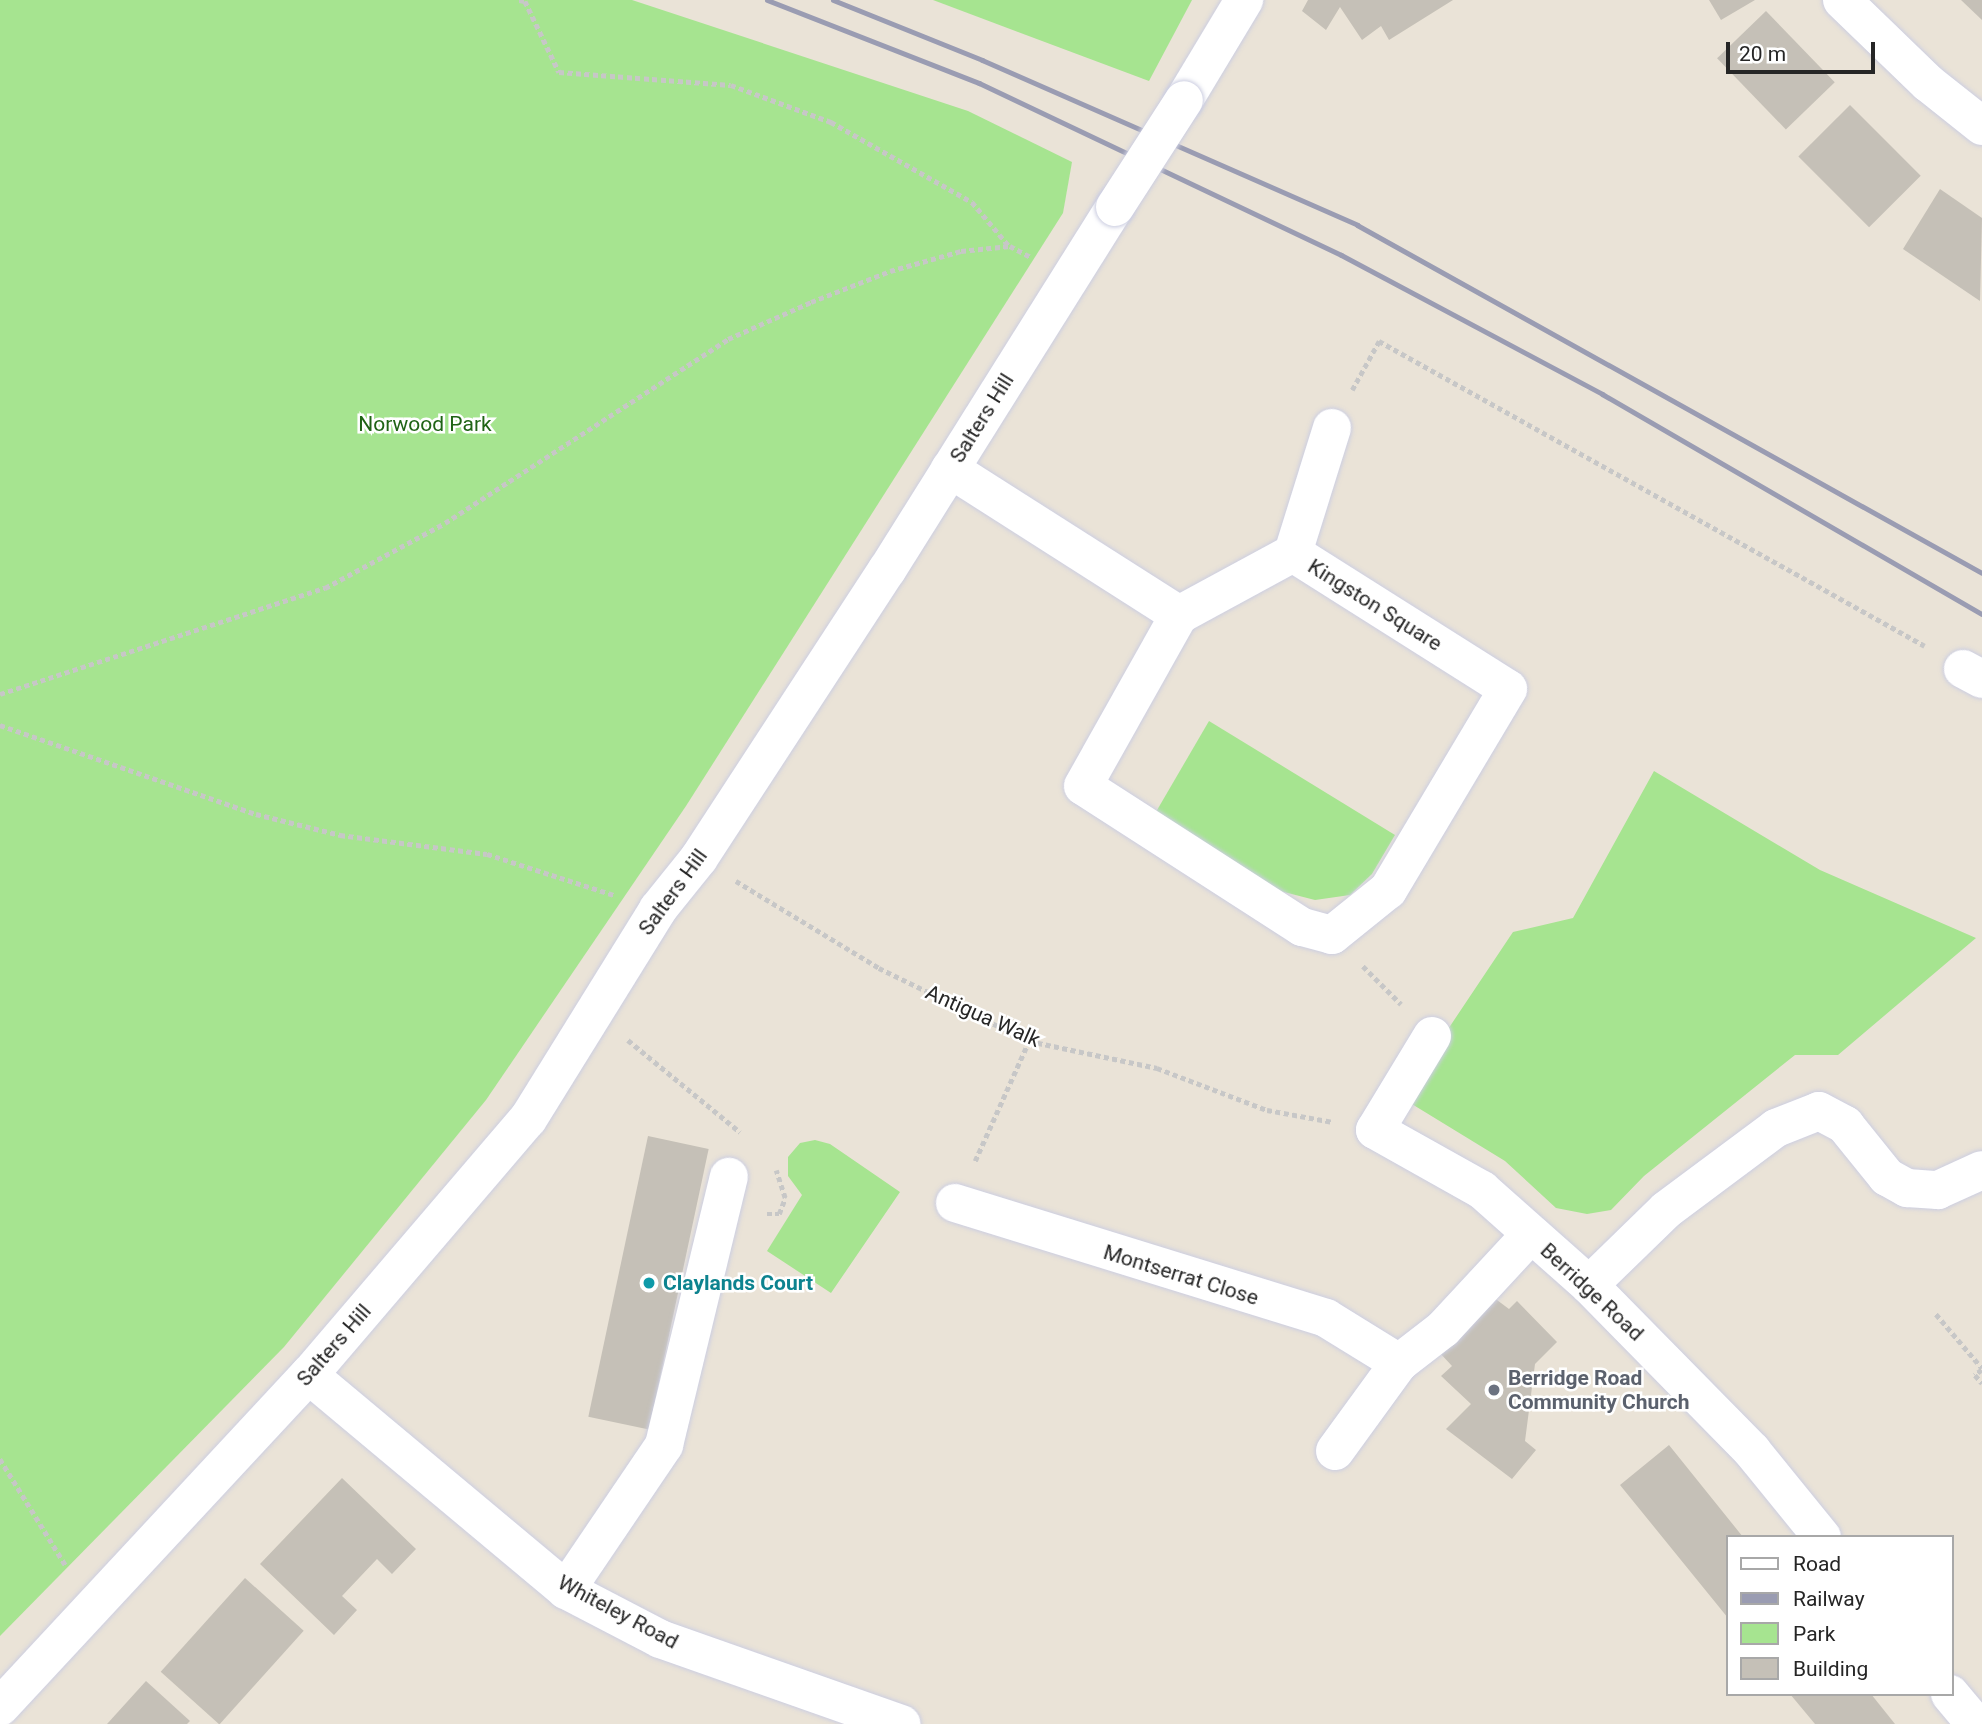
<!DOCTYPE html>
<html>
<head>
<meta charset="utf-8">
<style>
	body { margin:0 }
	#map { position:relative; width:1982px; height:1724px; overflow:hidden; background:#eae3d7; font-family:Roboto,sans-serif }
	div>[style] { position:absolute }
	.green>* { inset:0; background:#a6e490 }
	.building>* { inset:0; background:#c5c0b7; transform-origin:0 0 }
	.path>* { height:4.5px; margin-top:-2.25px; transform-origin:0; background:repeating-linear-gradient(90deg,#c7c7c7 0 5px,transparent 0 8.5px) }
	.roads { filter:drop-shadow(0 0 2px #cccee1) drop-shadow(0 0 2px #cccee1) }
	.street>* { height:38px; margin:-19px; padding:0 19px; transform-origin:19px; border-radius:19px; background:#fff }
	.secondary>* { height:38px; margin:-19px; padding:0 19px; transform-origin:19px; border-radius:19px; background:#fff }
	.rail>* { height:5px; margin:-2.5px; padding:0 2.5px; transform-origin:2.5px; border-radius:2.5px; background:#9a9cb2 }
	.bridges { filter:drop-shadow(0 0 2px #cccee1) drop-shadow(0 0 2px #cccee1) }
	.secondary-bridge>* { height:38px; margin:-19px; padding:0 19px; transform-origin:19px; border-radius:19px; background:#fff }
	.dots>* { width:19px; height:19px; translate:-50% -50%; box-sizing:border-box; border:4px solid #fff; border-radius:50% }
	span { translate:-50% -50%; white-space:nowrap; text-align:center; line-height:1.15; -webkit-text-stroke:5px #fff; paint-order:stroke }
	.street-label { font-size:21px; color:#262626 }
	.park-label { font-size:21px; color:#206416 }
	.culture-label { font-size:21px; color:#0d838f; font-weight:700 }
	.left { translate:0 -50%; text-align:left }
	.worship-label { font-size:21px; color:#5b616d; font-weight:700 }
	.legend { position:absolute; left:1726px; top:1535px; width:228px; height:161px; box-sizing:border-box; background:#fff; border:2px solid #a8a8a8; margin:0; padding:9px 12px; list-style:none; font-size:21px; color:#262626 }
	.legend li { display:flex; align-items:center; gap:14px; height:35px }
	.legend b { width:35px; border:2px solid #a8a8a8 }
	.scale { position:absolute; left:1726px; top:42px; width:149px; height:32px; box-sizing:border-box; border:4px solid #262626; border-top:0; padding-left:9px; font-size:21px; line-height:24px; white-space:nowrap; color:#262626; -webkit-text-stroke:5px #fff; paint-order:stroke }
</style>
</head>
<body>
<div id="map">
	<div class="green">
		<i style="clip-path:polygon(0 0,632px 0,968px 111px,1072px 162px,1063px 213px,686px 806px,486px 1100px,284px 1347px,0 1636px)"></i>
		<i style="clip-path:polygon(933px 0,1192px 0,1149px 81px)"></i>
		<i style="clip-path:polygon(1209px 721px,1395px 835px,1372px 874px,1350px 895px,1315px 900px,1272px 889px,1153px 817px)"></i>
		<i style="clip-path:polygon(1654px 771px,1820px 870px,1976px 938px,1838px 1055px,1795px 1055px,1644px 1176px,1611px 1210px,1587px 1214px,1556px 1208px,1505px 1161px,1402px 1098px,1513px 932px,1573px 918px)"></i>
		<i style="clip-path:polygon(815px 1140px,830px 1144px,900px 1192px,831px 1293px,767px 1251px,802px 1195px,788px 1176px,788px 1157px,800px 1143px)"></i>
	</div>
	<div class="building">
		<i style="clip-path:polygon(1308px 0,1453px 0,1389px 40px,1381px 26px,1362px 40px,1340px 7px,1326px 30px,1302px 11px)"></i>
		<i style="clip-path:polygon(1709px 0,1755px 0,1721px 20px)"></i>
		<i style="clip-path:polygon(1961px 0,1982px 0,1982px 20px)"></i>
		<i style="left:1766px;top:11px;width:99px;height:68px;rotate:46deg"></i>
		<i style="left:1850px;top:105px;width:100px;height:73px;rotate:45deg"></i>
		<i style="clip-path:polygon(1940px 189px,1982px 218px,1980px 301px,1903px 249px)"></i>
		<i style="left:648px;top:1136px;width:62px;height:287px;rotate:12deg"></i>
		<i style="clip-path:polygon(1493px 1297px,1509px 1309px,1517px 1301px,1557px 1342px,1535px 1364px,1525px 1441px,1536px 1450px,1512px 1479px,1446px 1429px,1471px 1404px,1441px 1376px,1452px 1366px,1439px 1352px)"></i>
		<i style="clip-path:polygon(1669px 1445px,1743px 1537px,1728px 1537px,1728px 1618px,1620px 1485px)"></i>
		<i style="clip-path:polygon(342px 1478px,416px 1549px,392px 1574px,377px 1559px,342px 1596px,357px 1610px,334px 1635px,260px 1564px)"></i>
		<i style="left:245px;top:1578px;width:79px;height:126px;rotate:42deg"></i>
		<i style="clip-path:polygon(146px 1681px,190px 1721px,187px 1724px,107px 1724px)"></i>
		<i style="clip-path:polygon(1790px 1694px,1871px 1694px,1895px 1724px,1815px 1724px)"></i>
	</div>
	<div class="path">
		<i style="left:519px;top:0;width:6px;rotate:9deg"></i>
		<i style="left:525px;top:1px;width:79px;rotate:64.4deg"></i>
		<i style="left:559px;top:72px;width:172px;rotate:4.3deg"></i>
		<i style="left:731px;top:85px;width:107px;rotate:20.3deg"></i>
		<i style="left:831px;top:122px;width:162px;rotate:29.6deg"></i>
		<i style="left:972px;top:202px;width:57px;rotate:49.9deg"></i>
		<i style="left:1352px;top:390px;width:56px;rotate:-61.1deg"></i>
		<i style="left:1379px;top:341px;width:625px;rotate:29.19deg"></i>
		<i style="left:0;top:694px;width:342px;rotate:-18.1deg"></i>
		<i style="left:325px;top:588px;width:136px;rotate:-28.4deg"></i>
		<i style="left:445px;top:523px;width:338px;rotate:-33deg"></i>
		<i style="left:728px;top:339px;width:91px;rotate:-24deg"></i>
		<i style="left:811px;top:302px;width:85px;rotate:-21.4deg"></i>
		<i style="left:890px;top:271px;width:74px;rotate:-15.7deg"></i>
		<i style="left:961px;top:251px;width:49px;rotate:-5.8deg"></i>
		<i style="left:1010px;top:246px;width:24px;rotate:28deg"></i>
		<i style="left:0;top:725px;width:271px;rotate:19.2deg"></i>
		<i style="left:256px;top:814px;width:87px;rotate:14deg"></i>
		<i style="left:340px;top:835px;width:148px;rotate:7.4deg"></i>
		<i style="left:487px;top:854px;width:133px;rotate:17.9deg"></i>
		<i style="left:736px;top:881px;width:167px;rotate:31.3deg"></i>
		<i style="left:879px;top:968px;width:167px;rotate:26deg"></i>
		<i style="left:1029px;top:1041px;width:131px;rotate:11.9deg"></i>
		<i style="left:1157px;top:1068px;width:118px;rotate:20.9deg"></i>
		<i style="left:1267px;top:1110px;width:67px;rotate:10.3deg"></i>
		<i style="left:1363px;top:966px;width:54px;rotate:45deg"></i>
		<i style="left:628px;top:1040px;width:145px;rotate:39.4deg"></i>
		<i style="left:975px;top:1161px;width:132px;rotate:-65.8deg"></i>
		<i style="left:767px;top:1214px;width:12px"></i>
		<i style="left:779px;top:1214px;width:17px;rotate:-69deg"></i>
		<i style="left:785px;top:1198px;width:29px;rotate:-108deg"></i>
		<i style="left:1936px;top:1314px;width:71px;rotate:49.6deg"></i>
		<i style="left:1982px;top:1370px;width:9px;rotate:144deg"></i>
		<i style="left:1975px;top:1375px;width:11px;rotate:49deg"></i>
		<i style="left:0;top:1459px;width:126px;rotate:58.3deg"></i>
	</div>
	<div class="roads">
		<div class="street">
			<i style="left:1842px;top:0;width:120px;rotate:44deg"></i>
			<i style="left:1928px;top:83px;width:69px;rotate:38.5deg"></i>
			<i style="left:950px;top:469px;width:272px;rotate:32.5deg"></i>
			<i style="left:1293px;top:553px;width:254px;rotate:32.3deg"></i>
			<i style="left:1508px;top:689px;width:234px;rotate:120.8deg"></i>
			<i style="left:1388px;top:890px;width:72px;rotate:141.2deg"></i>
			<i style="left:1332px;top:935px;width:31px;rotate:-165deg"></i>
			<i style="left:1302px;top:927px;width:260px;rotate:-147.2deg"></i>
			<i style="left:1083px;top:786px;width:196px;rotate:-60.7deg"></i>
			<i style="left:1179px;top:615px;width:130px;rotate:-28.5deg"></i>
			<i style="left:1293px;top:553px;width:131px;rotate:-72.7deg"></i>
			<i style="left:1963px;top:669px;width:21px;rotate:28deg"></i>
			<i style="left:1432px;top:1036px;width:110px;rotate:121.2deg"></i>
			<i style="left:1375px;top:1130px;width:123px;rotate:29.3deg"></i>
			<i style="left:1482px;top:1190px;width:143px;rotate:41.6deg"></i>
			<i style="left:1589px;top:1285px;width:233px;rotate:45.5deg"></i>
			<i style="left:1752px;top:1451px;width:111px;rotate:50.9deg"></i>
			<i style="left:955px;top:1203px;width:388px;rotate:17.2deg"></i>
			<i style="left:1326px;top:1318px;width:86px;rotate:31.7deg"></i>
			<i style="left:1399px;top:1363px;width:56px;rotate:-37.7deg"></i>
			<i style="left:1443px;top:1329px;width:128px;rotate:-47.2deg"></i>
			<i style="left:1589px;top:1285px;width:107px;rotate:-44.2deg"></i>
			<i style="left:1666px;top:1210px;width:137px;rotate:-36.7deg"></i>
			<i style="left:1776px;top:1128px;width:46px;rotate:-21.6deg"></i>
			<i style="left:1819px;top:1111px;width:30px;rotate:28deg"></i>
			<i style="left:1845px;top:1125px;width:67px;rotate:51.1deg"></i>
			<i style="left:1887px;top:1177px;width:23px;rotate:29deg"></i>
			<i style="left:1907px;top:1188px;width:31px;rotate:4deg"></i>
			<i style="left:1938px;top:1190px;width:48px;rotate:-24.4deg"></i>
			<i style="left:309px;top:1375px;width:335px;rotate:39.9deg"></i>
			<i style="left:566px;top:1590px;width:106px;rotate:27.5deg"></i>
			<i style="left:660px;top:1639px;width:256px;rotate:19.4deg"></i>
			<i style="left:1335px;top:1451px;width:109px;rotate:-54deg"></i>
			<i style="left:566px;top:1590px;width:175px;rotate:-55.9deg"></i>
			<i style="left:664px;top:1445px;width:276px;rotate:-76.4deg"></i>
			<i style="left:1950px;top:1694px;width:39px;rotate:50deg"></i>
		</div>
		<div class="secondary">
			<i style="left:1184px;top:100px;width:117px;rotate:-59deg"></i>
			<i style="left:0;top:1707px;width:454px;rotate:-47.1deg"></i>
			<i style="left:309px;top:1375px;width:337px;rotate:-49.5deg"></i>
			<i style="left:528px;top:1119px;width:247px;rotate:-58.2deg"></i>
			<i style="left:658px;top:909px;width:65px;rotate:-51.2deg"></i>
			<i style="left:699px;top:858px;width:344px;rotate:-56.9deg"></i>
			<i style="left:887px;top:570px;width:429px;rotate:-57.9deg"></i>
		</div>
	</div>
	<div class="rail">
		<i style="left:767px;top:0;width:228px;rotate:21.4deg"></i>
		<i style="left:979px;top:83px;width:401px;rotate:25.4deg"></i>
		<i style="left:1341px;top:255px;width:296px;rotate:28deg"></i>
		<i style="left:1602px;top:394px;width:439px;rotate:30.1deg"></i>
		<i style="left:833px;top:0;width:161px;rotate:21.9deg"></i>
		<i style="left:982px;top:60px;width:410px;rotate:23.7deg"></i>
		<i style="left:1357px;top:225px;width:715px;rotate:29.11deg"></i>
	</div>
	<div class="bridges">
		<div class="secondary-bridge">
			<i style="left:1115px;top:207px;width:127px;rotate:-57.2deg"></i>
		</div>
	</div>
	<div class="dots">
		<i style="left:649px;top:1283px;background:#0f9aa8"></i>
		<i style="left:1494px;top:1390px;background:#6b7280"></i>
	</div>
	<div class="street-label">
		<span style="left:982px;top:418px;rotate:-58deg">Salters Hill</span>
		<span style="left:1375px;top:605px;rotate:32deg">Kingston Square</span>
		<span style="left:673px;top:892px;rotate:-54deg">Salters Hill</span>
		<span style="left:983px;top:1016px;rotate:24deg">Antigua Walk</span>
		<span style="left:1181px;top:1275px;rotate:17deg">Montserrat Close</span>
		<span style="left:1592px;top:1292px;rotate:43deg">Berridge Road</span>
		<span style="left:334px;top:1345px;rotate:-49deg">Salters Hill</span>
		<span style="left:618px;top:1612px;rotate:28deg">Whiteley Road</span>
	</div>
	<div class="park-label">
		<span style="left:425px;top:424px">Norwood Park</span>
	</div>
	<div class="culture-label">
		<span class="left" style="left:663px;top:1283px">Claylands Court</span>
	</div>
	<div class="worship-label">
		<span class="left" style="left:1508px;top:1390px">Berridge Road<br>Community Church</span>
	</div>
	<ul class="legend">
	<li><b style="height:9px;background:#fff"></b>Road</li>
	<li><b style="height:9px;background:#9a9cb2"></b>Railway</li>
	<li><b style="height:19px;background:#a6e490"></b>Park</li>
	<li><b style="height:19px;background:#c5c0b7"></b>Building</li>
	</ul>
	<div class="scale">20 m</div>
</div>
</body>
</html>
